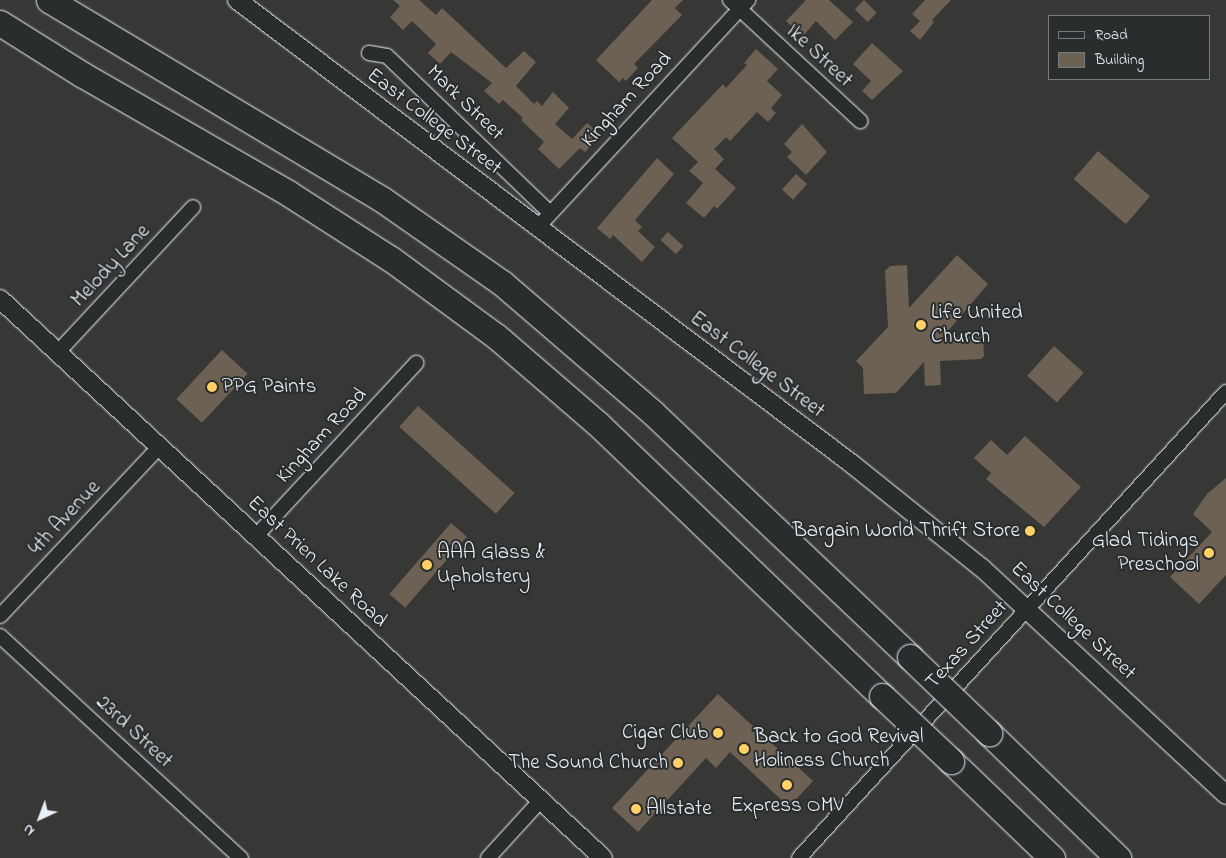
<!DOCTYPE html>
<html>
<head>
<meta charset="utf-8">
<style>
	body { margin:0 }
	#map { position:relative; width:1226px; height:858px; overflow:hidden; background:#373735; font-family:"Indie Flower",sans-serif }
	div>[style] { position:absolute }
	.building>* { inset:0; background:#6c6153; transform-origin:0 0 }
	.roads { filter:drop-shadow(0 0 1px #e8f1f8) drop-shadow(0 0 1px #e8f1f8) }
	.minor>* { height:14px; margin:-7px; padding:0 7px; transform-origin:7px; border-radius:7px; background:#2a2d2e }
	.tertiary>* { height:18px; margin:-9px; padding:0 9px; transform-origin:9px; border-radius:9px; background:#2a2d2e }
	.motorway>* { height:25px; margin:-12.5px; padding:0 12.5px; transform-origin:12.5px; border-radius:12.5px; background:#2a2d2e }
	.bridges { filter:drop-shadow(0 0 1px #e8f1f8) drop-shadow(0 0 1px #e8f1f8) }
	.motorway-bridge>* { height:25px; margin:-12.5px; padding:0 12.5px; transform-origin:12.5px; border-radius:12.5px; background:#2a2d2e }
	.dots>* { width:14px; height:14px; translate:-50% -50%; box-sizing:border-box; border:2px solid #2a2d2e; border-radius:50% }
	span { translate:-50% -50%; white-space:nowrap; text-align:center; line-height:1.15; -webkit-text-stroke:4px #2a2d2e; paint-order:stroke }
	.street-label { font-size:21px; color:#e8f1f8 }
	.poi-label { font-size:21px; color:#e8f1f8 }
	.left { translate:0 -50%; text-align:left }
	.right { translate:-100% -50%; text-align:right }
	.legend { position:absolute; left:1048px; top:15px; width:162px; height:65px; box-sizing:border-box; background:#2a2d2e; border:1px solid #767b7f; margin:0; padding:6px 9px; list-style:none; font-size:15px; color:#e8f1f8 }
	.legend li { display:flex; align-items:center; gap:10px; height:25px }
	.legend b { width:25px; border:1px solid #767b7f }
	.north { position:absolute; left:15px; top:793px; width:50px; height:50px; -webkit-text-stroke:4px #2a2d2e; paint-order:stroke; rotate:223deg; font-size:14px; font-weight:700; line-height:20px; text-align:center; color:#e8f1f8 }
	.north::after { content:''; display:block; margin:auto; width:18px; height:22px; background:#e8f1f8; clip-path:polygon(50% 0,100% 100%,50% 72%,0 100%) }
</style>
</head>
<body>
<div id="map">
	<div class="building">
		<i style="clip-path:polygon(393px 0,419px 0,436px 15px,442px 8px,506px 68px,524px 51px,536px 62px,516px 86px,534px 104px,537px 101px,542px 106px,553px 92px,569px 108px,555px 124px,572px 139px,587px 123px,601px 135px,585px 152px,580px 148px,559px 169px,538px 149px,544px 142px,521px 120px,523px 118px,503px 100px,499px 104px,484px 91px,492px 83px,451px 52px,440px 64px,428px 53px,436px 44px,412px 21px,403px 30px,390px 17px,400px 6px)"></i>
		<i style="clip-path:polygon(652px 0,683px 0,675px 8px,682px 15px,634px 64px,638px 68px,626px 81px,623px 78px,619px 82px,596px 60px)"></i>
		<i style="clip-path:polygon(806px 0,829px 0,853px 22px,835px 40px,816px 21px,803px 36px,786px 21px)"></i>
		<i style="left:864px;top:0;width:18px;height:13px;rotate:45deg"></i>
		<i style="clip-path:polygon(925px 0,951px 0,932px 20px,934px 22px,920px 40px,910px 31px,920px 21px,912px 14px)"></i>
		<i style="clip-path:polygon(872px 43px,903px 71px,872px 100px,862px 91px,871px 81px,853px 64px)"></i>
		<i style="clip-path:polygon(756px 49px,778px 69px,767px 81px,782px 95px,771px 108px,776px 113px,768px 122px,757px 112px,730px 141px,726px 137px,714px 149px,724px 159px,715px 169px,736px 188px,717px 209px,714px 206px,704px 218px,686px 203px,703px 183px,689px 171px,698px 162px,672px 138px,723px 84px,726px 88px,747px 65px,744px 63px)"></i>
		<i style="clip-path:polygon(802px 124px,827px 152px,806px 175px,787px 157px,792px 152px,784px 144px)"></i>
		<i style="left:1098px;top:151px;width:69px;height:37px;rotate:41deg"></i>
		<i style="clip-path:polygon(657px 158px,674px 174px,635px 220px,642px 227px,638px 231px,655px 247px,642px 262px,613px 235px,610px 239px,597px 228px)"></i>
		<i style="left:796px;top:174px;width:15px;height:21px;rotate:42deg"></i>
		<i style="left:668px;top:232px;width:21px;height:11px;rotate:43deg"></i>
		<i style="clip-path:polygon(957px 255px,988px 284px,942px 338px,983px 336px,984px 356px,981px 359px,940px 361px,941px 385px,925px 386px,924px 362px,896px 393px,864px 394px,863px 368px,856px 361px,888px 327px,885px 271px,890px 266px,907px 265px,909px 308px)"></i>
		<i style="left:1054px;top:346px;width:40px;height:40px;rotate:42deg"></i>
		<i style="left:222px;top:350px;width:35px;height:67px;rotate:43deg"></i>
		<i style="left:418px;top:406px;width:130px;height:28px;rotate:42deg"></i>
		<i style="clip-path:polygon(1025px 436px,1081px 487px,1044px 527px,986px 479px,991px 473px,974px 458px,991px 440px,1007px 455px)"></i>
		<i style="clip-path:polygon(1226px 478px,1226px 575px,1199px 604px,1170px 577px,1212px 532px,1193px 514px,1207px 494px)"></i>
		<i style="left:451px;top:523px;width:21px;height:94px;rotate:41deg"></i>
		<i style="clip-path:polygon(718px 694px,813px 781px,789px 807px,730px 752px,716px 768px,706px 758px,638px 832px,612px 808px)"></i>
	</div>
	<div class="roads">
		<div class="minor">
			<i style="left:730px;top:0;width:178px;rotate:42.9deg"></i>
			<i style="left:369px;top:53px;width:18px;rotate:9deg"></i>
			<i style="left:387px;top:56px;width:226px;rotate:43.9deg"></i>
			<i style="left:537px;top:228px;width:311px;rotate:-47.2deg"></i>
			<i style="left:58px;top:352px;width:198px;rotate:-47deg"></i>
			<i style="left:256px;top:536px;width:236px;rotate:-47.2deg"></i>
			<i style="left:0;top:616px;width:232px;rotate:-46.7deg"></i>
			<i style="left:0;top:636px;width:328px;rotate:42.7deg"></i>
			<i style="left:488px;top:858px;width:77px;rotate:-47.6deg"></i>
			<i style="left:799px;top:858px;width:632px;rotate:-47.5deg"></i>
		</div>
		<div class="tertiary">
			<i style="left:237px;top:0;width:770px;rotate:37.03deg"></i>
			<i style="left:852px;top:464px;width:166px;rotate:38.7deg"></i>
			<i style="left:982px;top:568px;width:333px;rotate:42.9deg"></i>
			<i style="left:0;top:299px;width:822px;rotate:42.83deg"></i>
		</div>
		<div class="motorway">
			<i style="left:49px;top:0;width:389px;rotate:30.9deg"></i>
			<i style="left:383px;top:200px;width:145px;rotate:34.9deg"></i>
			<i style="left:502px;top:283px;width:199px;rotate:40.7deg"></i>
			<i style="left:653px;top:413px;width:354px;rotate:43.5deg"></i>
			<i style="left:0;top:23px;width:98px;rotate:32.1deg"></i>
			<i style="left:83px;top:75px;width:237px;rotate:29.9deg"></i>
			<i style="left:288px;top:193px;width:122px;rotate:32.7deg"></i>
			<i style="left:391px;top:259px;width:130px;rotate:36.3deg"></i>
			<i style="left:496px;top:336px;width:135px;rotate:40.8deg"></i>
			<i style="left:598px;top:424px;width:393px;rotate:43.8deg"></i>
			<i style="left:989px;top:733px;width:180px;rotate:44.1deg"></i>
			<i style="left:951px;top:761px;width:140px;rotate:43.8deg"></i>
		</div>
	</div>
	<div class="bridges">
		<div class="motorway-bridge">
			<i style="left:910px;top:657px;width:110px;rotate:43.9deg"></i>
			<i style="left:882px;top:696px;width:95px;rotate:43.3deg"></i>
		</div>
	</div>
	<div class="dots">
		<i style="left:921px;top:325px;background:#ffd166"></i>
		<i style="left:212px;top:387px;background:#ffd166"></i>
		<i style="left:1030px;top:531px;background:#ffd166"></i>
		<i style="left:1209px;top:553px;background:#ffd166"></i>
		<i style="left:427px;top:565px;background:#ffd166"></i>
		<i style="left:718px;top:733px;background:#ffd166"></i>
		<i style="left:744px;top:749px;background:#ffd166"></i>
		<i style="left:678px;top:763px;background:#ffd166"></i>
		<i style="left:787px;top:785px;background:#ffd166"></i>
		<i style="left:636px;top:809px;background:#ffd166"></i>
	</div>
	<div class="street-label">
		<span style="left:819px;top:56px;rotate:43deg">Ike Street</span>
		<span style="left:627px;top:100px;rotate:-47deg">Kingham Road</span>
		<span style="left:465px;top:103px;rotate:44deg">Mark Street</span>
		<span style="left:434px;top:122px;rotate:37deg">East College Street</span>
		<span style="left:111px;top:266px;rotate:-47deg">Melody Lane</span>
		<span style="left:757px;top:365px;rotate:37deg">East College Street</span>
		<span style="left:322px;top:436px;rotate:-47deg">Kingham Road</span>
		<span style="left:65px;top:518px;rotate:-47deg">4th Avenue</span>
		<span style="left:317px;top:562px;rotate:43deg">East Prien Lake Road</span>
		<span style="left:1073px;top:621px;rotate:43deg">East College Street</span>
		<span style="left:967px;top:645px;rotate:-48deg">Texas Street</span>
		<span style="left:134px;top:732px;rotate:43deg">23rd Street</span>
	</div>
	<div class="poi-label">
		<span class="left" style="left:931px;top:325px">Life United<br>Church</span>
		<span class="left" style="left:222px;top:387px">PPG Paints</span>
		<span class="right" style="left:1020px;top:531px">Bargain World Thrift Store</span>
		<span class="right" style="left:1199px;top:553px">Glad Tidings<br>Preschool</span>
		<span class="left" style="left:437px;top:565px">AAA Glass &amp;<br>Upholstery</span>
		<span class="right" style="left:708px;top:733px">Cigar Club</span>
		<span class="left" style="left:754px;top:749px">Back to God Revival<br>Holiness Church</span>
		<span class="right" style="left:668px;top:763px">The Sound Church</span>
		<span style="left:787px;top:806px">Express OMV</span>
		<span class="left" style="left:646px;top:809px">Allstate</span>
	</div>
	<ul class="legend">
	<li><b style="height:6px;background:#2a2d2e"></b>Road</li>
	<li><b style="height:14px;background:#6c6153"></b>Building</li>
	</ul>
	<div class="north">N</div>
</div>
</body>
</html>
